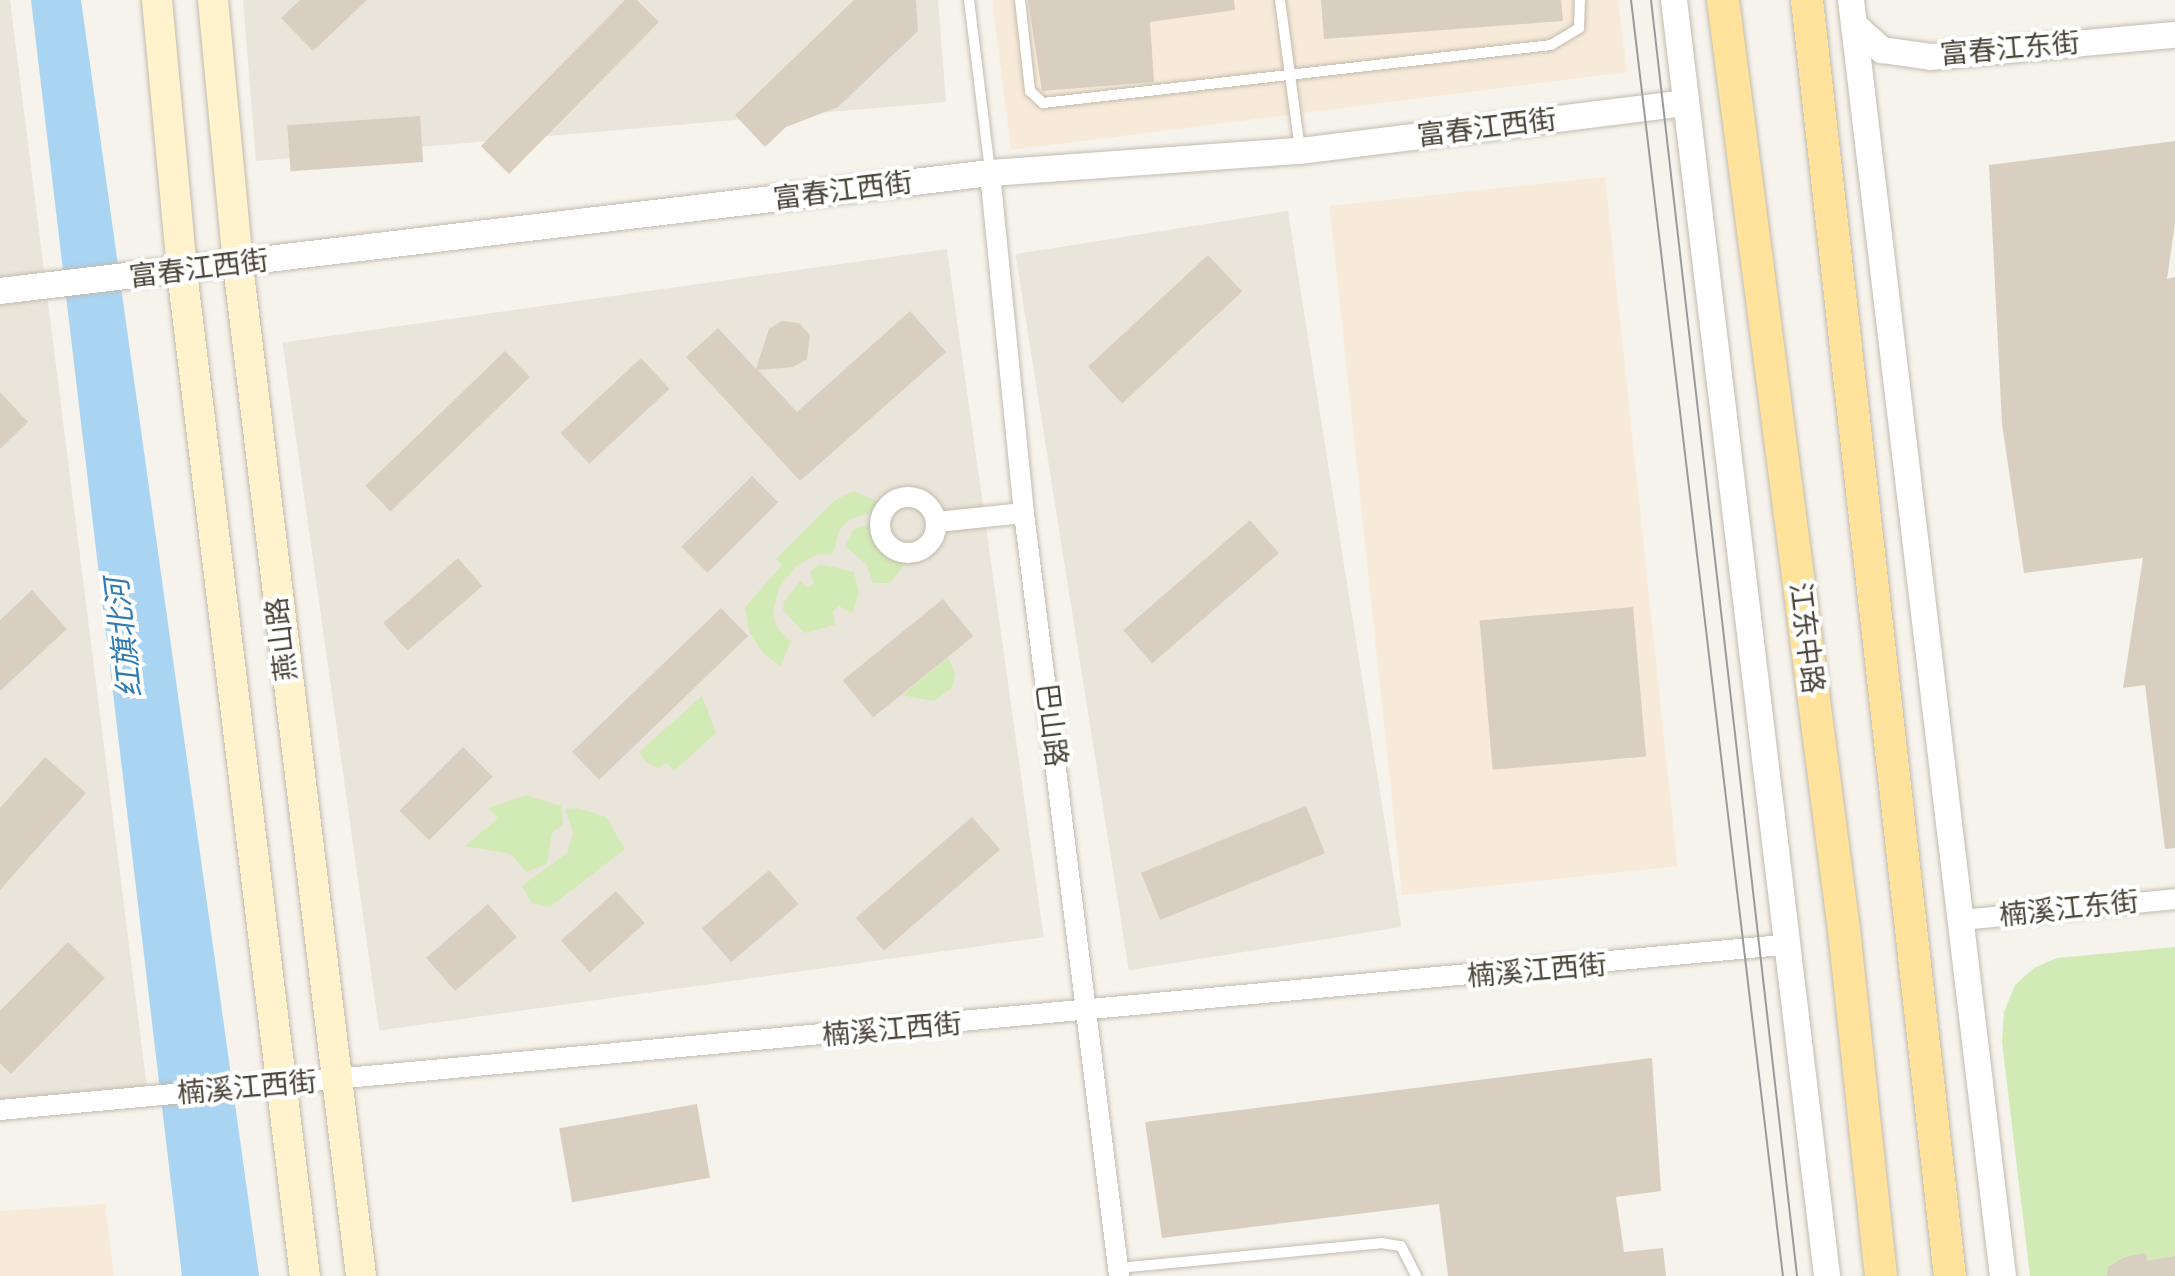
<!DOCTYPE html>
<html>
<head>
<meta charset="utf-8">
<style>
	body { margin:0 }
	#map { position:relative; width:2175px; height:1276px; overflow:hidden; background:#f6f3ec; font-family:Poppins,"Noto Sans SC",sans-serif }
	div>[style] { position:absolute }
	.residential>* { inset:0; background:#eae5da; transform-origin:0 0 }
	.commercial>* { inset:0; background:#f7ead8; transform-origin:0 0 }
	.green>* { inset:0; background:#d2eab5 }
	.water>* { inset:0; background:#a9d4f2 }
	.building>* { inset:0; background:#d8cfc1; transform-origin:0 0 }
	.roads { filter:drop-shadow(0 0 2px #c2bbae) drop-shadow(0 0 2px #c2bbae) }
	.service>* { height:10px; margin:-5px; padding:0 5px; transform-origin:5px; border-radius:5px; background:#fff }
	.minor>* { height:20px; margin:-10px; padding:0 10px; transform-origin:10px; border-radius:10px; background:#fff }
	.minor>.ring { margin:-10px; padding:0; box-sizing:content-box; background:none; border:20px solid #fff; border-radius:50% }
	.tertiary>* { height:26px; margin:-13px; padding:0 13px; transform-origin:13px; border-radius:13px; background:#fff }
	.secondary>* { height:30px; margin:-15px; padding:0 15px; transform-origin:15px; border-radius:15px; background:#fff3cd }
	.primary>* { height:32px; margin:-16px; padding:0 16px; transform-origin:16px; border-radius:16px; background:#ffe39c }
	.tram>* { height:2px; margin:-1px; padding:0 1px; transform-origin:1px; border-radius:1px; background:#9a9a9a }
	span { translate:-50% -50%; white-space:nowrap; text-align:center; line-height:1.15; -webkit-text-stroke:8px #fff; paint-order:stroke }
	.street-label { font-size:28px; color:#4b4439 }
	.water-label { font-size:30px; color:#2e7ab2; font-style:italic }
</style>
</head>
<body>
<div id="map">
	<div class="residential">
		<i style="clip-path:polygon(0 0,10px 0,148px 1096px,0 1110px)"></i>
		<i style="clip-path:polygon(243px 0,938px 0,946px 102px,256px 161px)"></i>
		<i style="left:1288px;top:211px;width:725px;height:276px;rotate:81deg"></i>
		<i style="left:947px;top:249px;width:695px;height:671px;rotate:82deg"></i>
	</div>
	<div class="commercial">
		<i style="clip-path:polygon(992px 0,1618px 0,1627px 72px,1011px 150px)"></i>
		<i style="left:1605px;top:177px;width:693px;height:277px;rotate:84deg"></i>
		<i style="clip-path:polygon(105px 1204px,114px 1276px,0 1276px,0 1211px)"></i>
	</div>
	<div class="green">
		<i style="clip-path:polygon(854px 491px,879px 502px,874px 512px,850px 519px,840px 529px,833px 553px,815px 555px,795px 567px,779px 588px,773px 613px,776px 626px,791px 642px,780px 666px,763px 653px,749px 631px,745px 607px,782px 565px,776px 559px,835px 500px)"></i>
		<i style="clip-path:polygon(871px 523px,883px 553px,908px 560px,890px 583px,873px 583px,867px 565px,845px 546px,853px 530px)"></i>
		<i style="clip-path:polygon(820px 564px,854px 572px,859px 593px,852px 614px,839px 606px,833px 611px,835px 625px,804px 633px,783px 610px,784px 602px,800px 581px,808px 588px,814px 583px,810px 571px)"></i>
		<i style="clip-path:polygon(948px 657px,955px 673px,952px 688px,934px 701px,902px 695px)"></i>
		<i style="clip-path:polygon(702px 696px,716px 733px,674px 771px,666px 763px,658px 768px,645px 761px,639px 752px)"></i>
		<i style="clip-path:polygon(526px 795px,561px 806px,563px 824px,552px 833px,547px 864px,526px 872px,511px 854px,465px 846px,498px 818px,488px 808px)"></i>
		<i style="clip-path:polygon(578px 808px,606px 817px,625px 849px,550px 907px,532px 903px,522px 886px,567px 853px,573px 833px,565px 809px)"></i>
		<i style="clip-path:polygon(2175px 947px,2175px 1276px,2030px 1276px,2002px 1042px,2004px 1012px,2015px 985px,2034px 968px,2057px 958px)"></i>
	</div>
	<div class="water">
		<i style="clip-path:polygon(31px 0,81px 0,259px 1276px,182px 1276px)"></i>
	</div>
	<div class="building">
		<i style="clip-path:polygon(300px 0,367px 0,313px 51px,281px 18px)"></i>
		<i style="clip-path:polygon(625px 0,637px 0,659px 22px,509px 174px,481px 146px)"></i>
		<i style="clip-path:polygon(854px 0,916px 0,918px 31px,838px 107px,786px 127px,765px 147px,735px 115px)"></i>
		<i style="clip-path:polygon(1028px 0,1234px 0,1235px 10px,1150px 22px,1154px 82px,1042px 91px)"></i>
		<i style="clip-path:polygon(1321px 0,1561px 0,1563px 21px,1324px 39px)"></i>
		<i style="left:420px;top:116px;width:46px;height:133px;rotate:86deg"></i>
		<i style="clip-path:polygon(2175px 141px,2175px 224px,2167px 279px,2175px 277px,2175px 848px,2165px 849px,2145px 685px,2123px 688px,2143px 558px,2024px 573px,2002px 424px,1989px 165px)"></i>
		<i style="left:1208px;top:255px;width:50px;height:164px;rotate:47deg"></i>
		<i style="clip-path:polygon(910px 311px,946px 352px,800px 481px,686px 357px,718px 328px,756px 369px,769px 329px,782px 321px,799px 323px,810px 335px,807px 359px,793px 367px,758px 370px,797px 412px)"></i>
		<i style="left:505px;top:351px;width:36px;height:194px;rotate:46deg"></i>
		<i style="left:641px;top:358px;width:42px;height:110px;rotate:47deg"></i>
		<i style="clip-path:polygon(0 392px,28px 422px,0 449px)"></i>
		<i style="left:752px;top:476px;width:37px;height:100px;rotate:45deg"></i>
		<i style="left:1250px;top:520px;width:44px;height:168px;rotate:49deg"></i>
		<i style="left:458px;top:558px;width:37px;height:99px;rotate:49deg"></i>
		<i style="clip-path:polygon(32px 590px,67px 629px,0 691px,0 620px)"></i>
		<i style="left:943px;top:599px;width:48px;height:129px;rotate:51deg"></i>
		<i style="left:1633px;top:607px;width:150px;height:154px;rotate:85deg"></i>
		<i style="left:721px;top:608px;width:39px;height:207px;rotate:46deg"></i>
		<i style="left:463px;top:747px;width:42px;height:90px;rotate:45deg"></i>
		<i style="clip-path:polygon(45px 757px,86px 793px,0 890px,0 808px)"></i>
		<i style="left:1306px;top:806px;width:51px;height:178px;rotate:68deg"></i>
		<i style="left:972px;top:817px;width:43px;height:154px;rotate:49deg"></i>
		<i style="left:769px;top:870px;width:45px;height:89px;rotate:49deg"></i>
		<i style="left:616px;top:891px;width:43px;height:74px;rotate:48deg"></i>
		<i style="left:488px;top:904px;width:44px;height:82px;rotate:49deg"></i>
		<i style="clip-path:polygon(68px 942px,105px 978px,11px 1074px,0 1063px,0 1011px)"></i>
		<i style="clip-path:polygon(1652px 1058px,1661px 1191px,1616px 1197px,1624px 1252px,1663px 1248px,1666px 1276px,1448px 1276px,1439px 1204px,1162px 1238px,1145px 1122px)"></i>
		<i style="left:697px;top:1104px;width:75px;height:140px;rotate:80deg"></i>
		<i style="clip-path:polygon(2146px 1253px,2147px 1261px,2175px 1256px,2175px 1276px,2107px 1276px,2108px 1267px,2125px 1257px)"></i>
	</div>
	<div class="roads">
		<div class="service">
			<i style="left:969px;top:0;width:172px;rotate:83deg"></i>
			<i style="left:1020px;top:0;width:92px;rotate:83.7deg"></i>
			<i style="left:1030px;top:91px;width:18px;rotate:43deg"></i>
			<i style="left:1043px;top:103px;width:511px;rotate:-6.51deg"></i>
			<i style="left:1551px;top:45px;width:33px;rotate:-31deg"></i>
			<i style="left:1579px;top:28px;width:28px;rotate:-88deg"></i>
			<i style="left:1280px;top:0;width:150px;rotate:82.4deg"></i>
			<i style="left:1118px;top:1268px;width:264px;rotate:-5.4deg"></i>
			<i style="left:1381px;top:1243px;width:20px;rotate:9deg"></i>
			<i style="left:1401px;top:1246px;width:34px;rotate:63deg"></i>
		</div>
		<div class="minor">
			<i style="left:990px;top:173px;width:342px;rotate:84.3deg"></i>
			<i style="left:1024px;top:513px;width:769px;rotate:82.9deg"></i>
			<i class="ring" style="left:880px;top:497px;width:36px;height:36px"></i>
			<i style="left:937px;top:522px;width:87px;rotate:-5.9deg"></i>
			<i style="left:1962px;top:920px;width:214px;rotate:-5.6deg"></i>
			<i style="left:0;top:1110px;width:1791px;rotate:-5.29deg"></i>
		</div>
		<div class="tertiary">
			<i style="left:1674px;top:0;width:1285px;rotate:83.16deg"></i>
			<i style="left:1851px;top:0;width:1285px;rotate:83.21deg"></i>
			<i style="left:1854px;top:25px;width:38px;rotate:42deg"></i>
			<i style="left:1882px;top:50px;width:49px;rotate:8.1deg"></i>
			<i style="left:1931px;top:57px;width:245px;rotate:-5.2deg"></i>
			<i style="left:0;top:291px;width:997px;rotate:-6.8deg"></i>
			<i style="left:990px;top:173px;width:311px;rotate:-4.1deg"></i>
			<i style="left:1300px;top:151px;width:389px;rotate:-7.1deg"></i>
		</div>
		<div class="secondary">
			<i style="left:157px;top:0;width:273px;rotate:84.7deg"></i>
			<i style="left:182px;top:272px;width:1012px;rotate:83.02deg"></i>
			<i style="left:213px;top:0;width:266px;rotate:84.6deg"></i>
			<i style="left:238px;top:265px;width:1018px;rotate:83.06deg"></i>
		</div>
		<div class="primary">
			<i style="left:1723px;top:0;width:938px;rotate:82.59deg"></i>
			<i style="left:1844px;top:930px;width:348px;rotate:83.9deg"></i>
			<i style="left:1807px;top:0;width:1284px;rotate:83.61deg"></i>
		</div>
	</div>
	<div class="tram">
		<i style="left:1631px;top:0;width:1285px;rotate:83.21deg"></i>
		<i style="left:1651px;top:0;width:1284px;rotate:83.47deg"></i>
	</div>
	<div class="street-label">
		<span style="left:2010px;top:49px;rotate:-5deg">富春江东街</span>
		<span style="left:1487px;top:128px;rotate:-7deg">富春江西街</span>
		<span style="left:843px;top:191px;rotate:-7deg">富春江西街</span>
		<span style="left:199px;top:269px;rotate:-7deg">富春江西街</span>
		<span style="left:1806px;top:638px;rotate:83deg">江东中路</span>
		<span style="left:282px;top:639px;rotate:-97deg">燕山路</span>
		<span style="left:1051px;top:725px;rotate:83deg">巴山路</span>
		<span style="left:2069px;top:909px;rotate:-6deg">楠溪江东街</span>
		<span style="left:1537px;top:971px;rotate:-5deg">楠溪江西街</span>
		<span style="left:892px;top:1030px;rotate:-5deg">楠溪江西街</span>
		<span style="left:247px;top:1088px;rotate:-5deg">楠溪江西街</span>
	</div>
	<div class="water-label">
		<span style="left:124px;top:638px;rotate:-97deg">红旗北河</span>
	</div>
</div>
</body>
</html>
